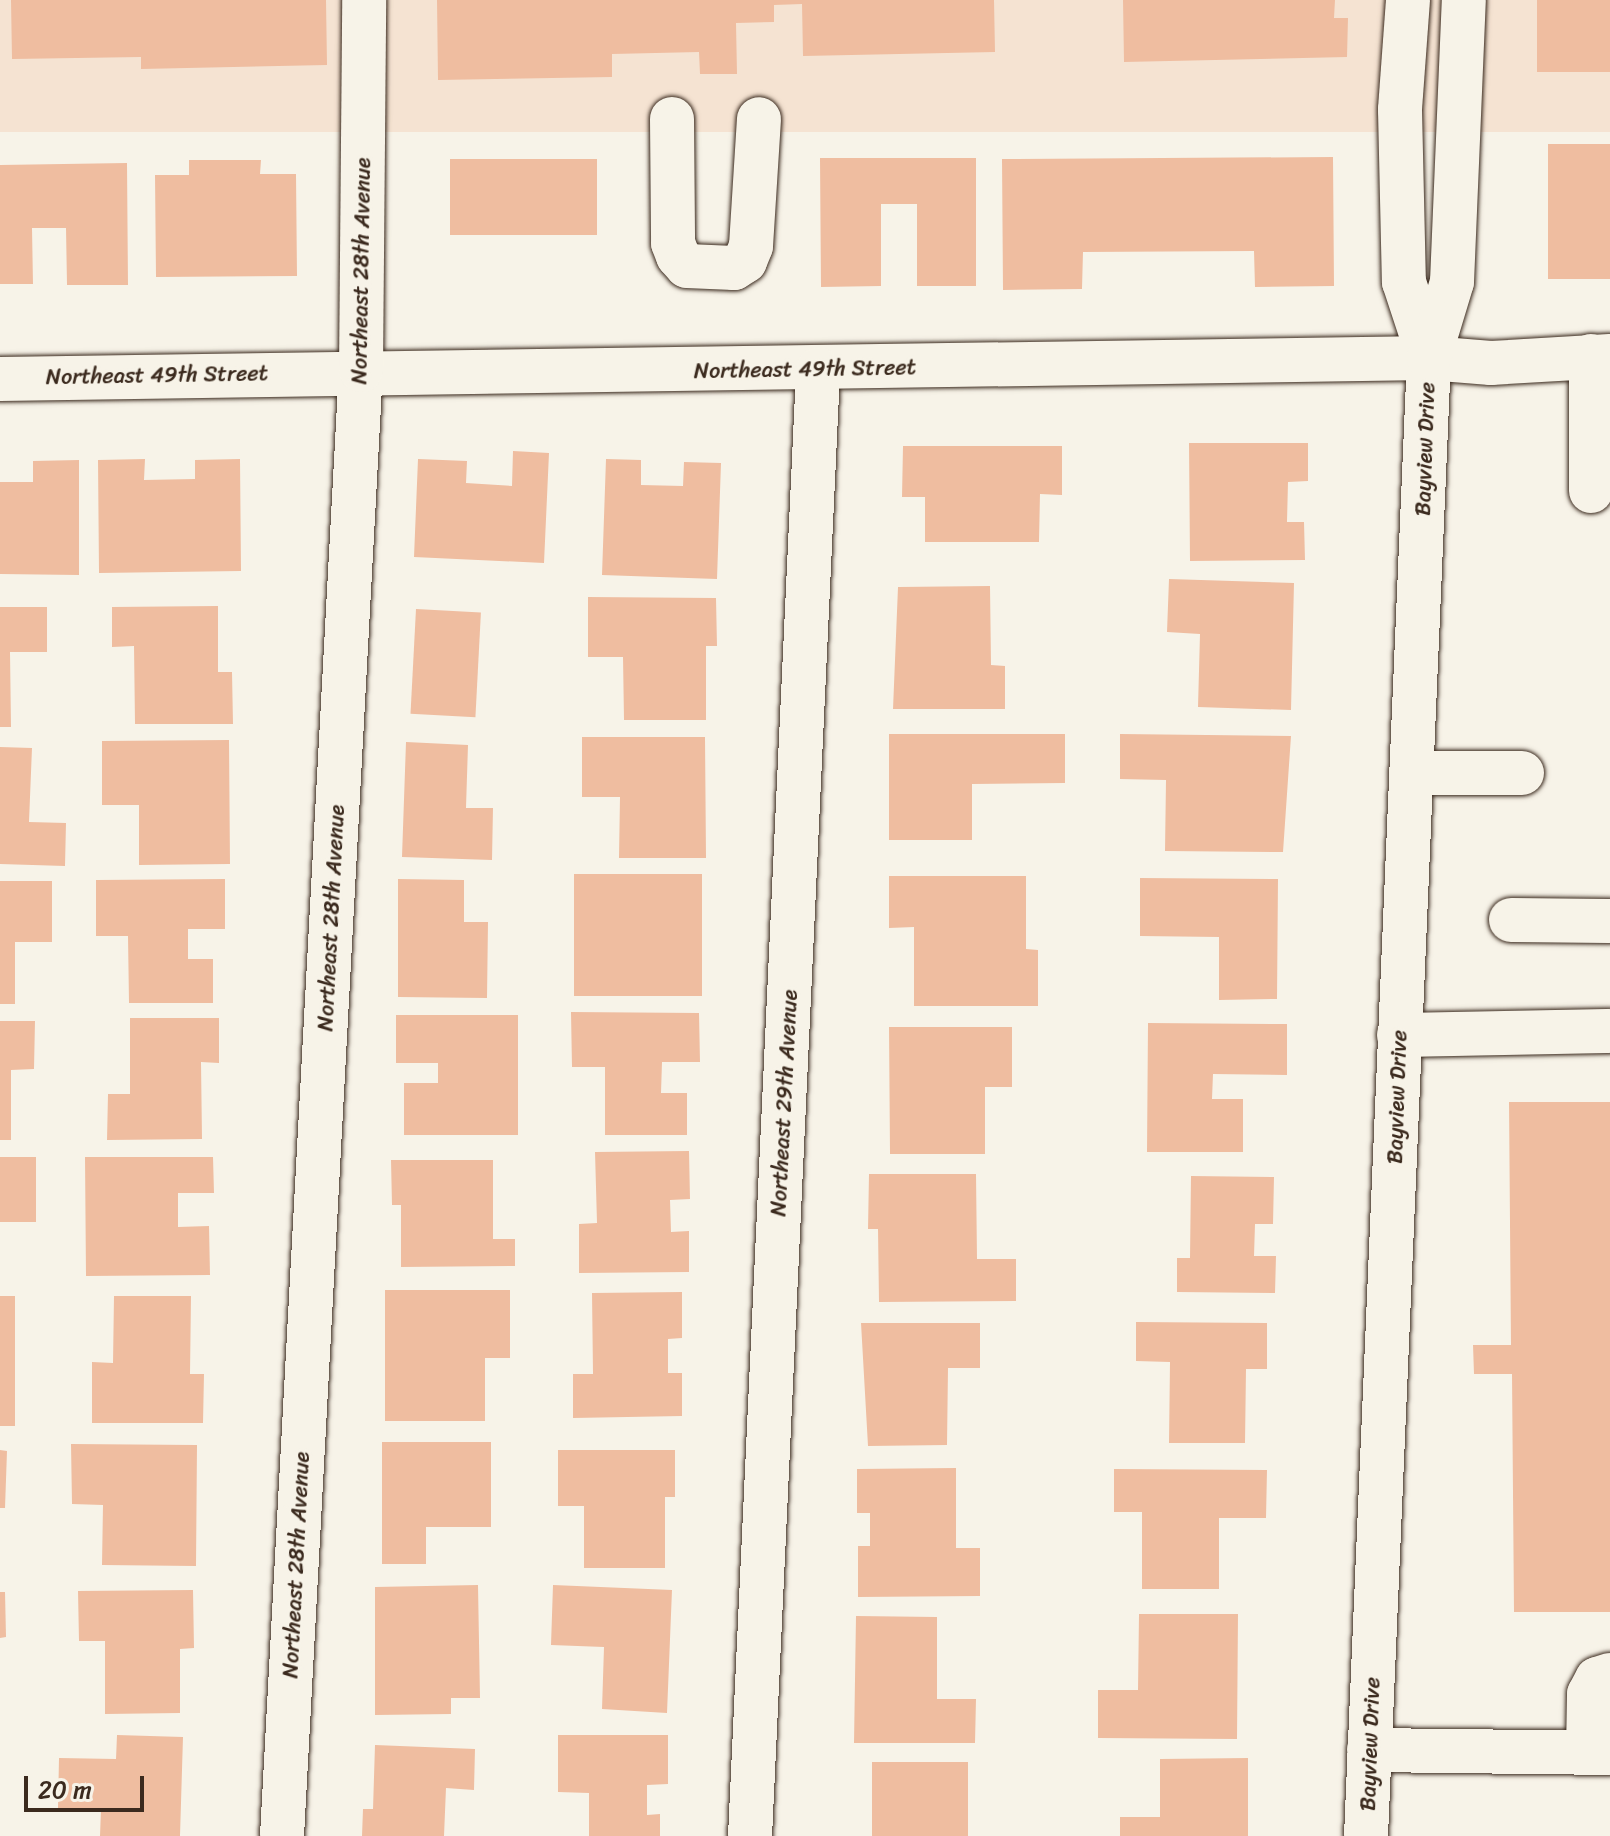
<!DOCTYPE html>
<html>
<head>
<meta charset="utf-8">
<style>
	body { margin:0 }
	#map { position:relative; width:1610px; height:1836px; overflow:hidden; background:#f7f3e8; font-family:Sriracha,sans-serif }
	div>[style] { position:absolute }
	.built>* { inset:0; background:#f5e3d2; transform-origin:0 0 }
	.building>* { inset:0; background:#efbda0; transform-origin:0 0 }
	.roads { filter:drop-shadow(0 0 2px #3b2a1e) drop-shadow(0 0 2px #3b2a1e) }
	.minor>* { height:44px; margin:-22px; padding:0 22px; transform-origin:22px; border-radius:22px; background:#f7f3e8 }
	span { translate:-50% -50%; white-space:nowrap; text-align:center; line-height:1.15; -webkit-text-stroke:6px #f7f3e8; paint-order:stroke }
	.street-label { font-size:22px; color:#3b2a1e }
	.scale { position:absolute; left:24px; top:1776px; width:120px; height:36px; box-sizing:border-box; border:4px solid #3b2a1e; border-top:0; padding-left:10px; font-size:24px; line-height:28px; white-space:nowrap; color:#3b2a1e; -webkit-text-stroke:6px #f7f3e8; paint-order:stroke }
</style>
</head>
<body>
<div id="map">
	<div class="built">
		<i style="left:0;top:0;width:1610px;height:132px"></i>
	</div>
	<div class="building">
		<i style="clip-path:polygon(11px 0,326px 0,327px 65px,141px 69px,141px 57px,12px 59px)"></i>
		<i style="clip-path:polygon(437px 0,994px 0,995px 52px,803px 56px,802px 4px,774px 5px,774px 22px,736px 23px,737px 74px,700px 74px,699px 52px,612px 54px,612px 77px,438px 80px)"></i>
		<i style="clip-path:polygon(1123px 0,1335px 0,1334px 18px,1348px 18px,1347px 57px,1124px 62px)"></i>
		<i style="left:1537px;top:0;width:73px;height:72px"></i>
		<i style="left:1548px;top:144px;width:62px;height:135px"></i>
		<i style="clip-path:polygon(1333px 157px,1334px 286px,1255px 287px,1254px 251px,1083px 252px,1082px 289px,1003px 290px,1002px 159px)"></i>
		<i style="clip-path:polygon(820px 158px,976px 158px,976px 286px,917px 286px,917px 204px,881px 204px,881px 286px,821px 287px)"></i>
		<i style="left:450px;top:159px;width:147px;height:76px"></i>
		<i style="clip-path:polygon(189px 160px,261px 160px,260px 174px,296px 174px,297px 276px,156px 277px,155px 175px,189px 175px)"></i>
		<i style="clip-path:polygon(127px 163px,128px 285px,67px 285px,66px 228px,32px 228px,33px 284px,0 284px,0 165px)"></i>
		<i style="clip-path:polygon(1189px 443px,1308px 443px,1308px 481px,1288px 482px,1287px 522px,1304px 522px,1305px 560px,1190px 561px)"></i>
		<i style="clip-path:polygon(903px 446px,1062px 446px,1062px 495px,1040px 494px,1039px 542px,925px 542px,925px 497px,902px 497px)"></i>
		<i style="clip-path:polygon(513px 451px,549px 453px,544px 563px,414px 557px,418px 459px,467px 461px,466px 483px,512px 486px)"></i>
		<i style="clip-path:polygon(145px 459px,144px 480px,195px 479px,195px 460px,240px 459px,241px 571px,99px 573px,98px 460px)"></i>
		<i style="clip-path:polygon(606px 459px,641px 460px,641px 485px,683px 486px,684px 462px,721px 463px,717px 579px,602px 575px)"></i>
		<i style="clip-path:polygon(79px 460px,79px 575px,0 574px,0 482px,33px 482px,33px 461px)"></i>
		<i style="clip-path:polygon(1169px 579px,1294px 583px,1291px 710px,1198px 707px,1200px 634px,1167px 632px)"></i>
		<i style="clip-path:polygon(990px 586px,991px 665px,1005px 666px,1005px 709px,893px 709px,898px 587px)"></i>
		<i style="clip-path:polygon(588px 597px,716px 598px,717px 646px,706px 646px,706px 720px,624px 720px,623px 657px,588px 657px)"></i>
		<i style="clip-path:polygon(218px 606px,218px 672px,232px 672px,233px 724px,135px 724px,134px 646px,112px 647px,112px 607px)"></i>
		<i style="clip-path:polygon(0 607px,47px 607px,47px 652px,10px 652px,11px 727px,0 727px)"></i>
		<i style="left:416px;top:609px;width:65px;height:105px;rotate:3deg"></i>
		<i style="clip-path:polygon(889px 734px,1065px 734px,1065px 783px,972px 784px,972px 840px,889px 840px)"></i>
		<i style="clip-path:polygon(1120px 734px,1291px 736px,1283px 852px,1165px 851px,1166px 780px,1120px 779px)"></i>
		<i style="clip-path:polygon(582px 737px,705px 737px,706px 858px,619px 858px,620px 797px,582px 797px)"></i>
		<i style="clip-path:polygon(229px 740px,230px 864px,139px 865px,139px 805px,102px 805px,102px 741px)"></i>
		<i style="clip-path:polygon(406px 742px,468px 745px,466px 808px,493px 808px,492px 860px,402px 857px)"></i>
		<i style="clip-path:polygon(0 747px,32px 748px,29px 822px,66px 823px,65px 866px,0 864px)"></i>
		<i style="left:574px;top:874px;width:128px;height:122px"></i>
		<i style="clip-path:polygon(889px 876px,1026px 876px,1026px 949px,1038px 950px,1038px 1006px,914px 1006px,914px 927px,889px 928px)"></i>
		<i style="clip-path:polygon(1140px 878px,1278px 879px,1277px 999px,1219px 1000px,1219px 937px,1140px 936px)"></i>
		<i style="clip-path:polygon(225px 879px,225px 929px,188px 929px,188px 959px,213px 959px,213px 1003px,129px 1003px,128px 936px,96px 936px,96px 880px)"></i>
		<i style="clip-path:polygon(398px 879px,464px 880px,464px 922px,488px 922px,487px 998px,398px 997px)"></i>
		<i style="clip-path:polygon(0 881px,52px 881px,52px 942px,15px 942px,15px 1004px,0 1004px)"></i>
		<i style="clip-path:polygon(571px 1012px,699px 1013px,700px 1062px,662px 1062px,661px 1093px,687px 1093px,687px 1135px,605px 1135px,605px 1067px,572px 1067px)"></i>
		<i style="clip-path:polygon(396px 1015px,518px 1015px,518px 1135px,404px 1135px,404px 1083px,438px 1083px,438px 1063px,396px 1063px)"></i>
		<i style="clip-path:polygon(130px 1018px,219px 1018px,219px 1063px,201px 1062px,202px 1139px,107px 1140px,108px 1094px,130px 1094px)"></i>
		<i style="clip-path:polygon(0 1021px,35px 1021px,34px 1069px,11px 1070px,11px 1140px,0 1140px)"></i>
		<i style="clip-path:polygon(1148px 1023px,1287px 1024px,1287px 1075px,1213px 1074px,1212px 1099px,1243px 1099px,1243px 1152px,1147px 1152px)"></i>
		<i style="clip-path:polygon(889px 1027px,1012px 1027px,1012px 1087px,985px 1087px,985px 1154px,890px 1154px)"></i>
		<i style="clip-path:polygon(1509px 1102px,1610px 1102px,1610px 1612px,1514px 1612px,1512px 1374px,1474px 1374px,1473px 1345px,1511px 1345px)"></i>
		<i style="clip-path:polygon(689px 1151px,690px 1199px,670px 1200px,671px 1232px,689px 1231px,689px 1272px,579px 1273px,579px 1224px,597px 1223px,595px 1152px)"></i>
		<i style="left:0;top:1157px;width:36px;height:65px"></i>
		<i style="clip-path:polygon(85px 1157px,213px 1157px,214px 1193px,178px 1193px,178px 1227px,209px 1226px,210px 1275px,86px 1276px)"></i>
		<i style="clip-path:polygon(391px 1160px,493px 1160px,493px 1239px,515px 1239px,515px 1266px,401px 1267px,401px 1205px,392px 1205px)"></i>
		<i style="clip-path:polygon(869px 1174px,976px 1174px,977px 1259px,1016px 1259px,1016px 1301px,879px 1302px,878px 1229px,868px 1229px)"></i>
		<i style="clip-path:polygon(1191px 1176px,1274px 1177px,1273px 1224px,1255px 1224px,1254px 1256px,1276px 1256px,1275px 1293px,1177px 1292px,1177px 1258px,1190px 1258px)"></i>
		<i style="clip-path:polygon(385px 1290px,510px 1290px,510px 1358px,485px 1358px,485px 1421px,385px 1421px)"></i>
		<i style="clip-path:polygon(682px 1292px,682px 1338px,668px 1339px,668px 1373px,682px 1373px,682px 1416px,573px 1418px,573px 1374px,593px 1374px,592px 1293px)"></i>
		<i style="left:0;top:1296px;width:15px;height:130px"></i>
		<i style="clip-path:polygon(114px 1296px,191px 1296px,190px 1374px,204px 1374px,203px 1423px,92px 1423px,92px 1362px,113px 1363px)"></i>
		<i style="clip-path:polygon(1136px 1322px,1267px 1323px,1267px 1369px,1246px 1369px,1245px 1443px,1169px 1443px,1170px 1362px,1136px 1361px)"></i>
		<i style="clip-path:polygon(861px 1323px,980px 1323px,980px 1368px,948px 1368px,947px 1445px,868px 1446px)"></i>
		<i style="clip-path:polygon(382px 1442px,491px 1442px,491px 1527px,426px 1527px,426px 1564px,382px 1564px)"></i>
		<i style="clip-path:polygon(71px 1444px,197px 1445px,196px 1566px,102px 1565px,103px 1505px,72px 1504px)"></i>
		<i style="clip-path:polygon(0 1450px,7px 1451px,5px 1508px,0 1508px)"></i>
		<i style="clip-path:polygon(558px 1450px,675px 1450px,675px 1497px,665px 1497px,665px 1568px,584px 1568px,584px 1506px,558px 1506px)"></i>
		<i style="clip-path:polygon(956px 1468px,956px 1548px,980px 1548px,980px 1596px,858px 1597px,858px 1546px,870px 1546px,870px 1513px,857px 1513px,857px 1469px)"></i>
		<i style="clip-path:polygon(1114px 1469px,1267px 1470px,1266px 1518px,1219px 1518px,1219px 1589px,1142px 1589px,1142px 1512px,1114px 1512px)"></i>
		<i style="clip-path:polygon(478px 1585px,480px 1698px,451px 1698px,451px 1714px,375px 1715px,375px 1587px)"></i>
		<i style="clip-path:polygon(553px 1585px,672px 1590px,667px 1713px,602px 1709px,604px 1647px,551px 1645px)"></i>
		<i style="clip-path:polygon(193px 1590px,194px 1648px,180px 1649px,180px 1713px,105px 1714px,105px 1641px,79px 1641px,78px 1591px)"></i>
		<i style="clip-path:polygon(0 1592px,5px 1592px,6px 1637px,0 1638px)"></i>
		<i style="clip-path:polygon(1139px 1614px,1238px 1614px,1237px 1739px,1098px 1738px,1098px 1690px,1138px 1690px)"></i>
		<i style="clip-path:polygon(856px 1616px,937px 1617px,937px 1699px,976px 1699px,975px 1743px,854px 1743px)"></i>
		<i style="clip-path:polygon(117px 1735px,183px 1737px,180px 1836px,100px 1836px,101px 1809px,58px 1808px,59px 1758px,116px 1759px)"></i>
		<i style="clip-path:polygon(558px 1735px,668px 1735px,668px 1784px,647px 1785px,647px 1815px,660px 1814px,660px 1836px,589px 1836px,589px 1793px,558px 1792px)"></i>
		<i style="clip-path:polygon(375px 1745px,475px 1749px,474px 1790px,446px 1788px,444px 1836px,362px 1836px,363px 1809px,373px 1809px)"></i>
		<i style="clip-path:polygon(1248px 1758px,1248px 1836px,1120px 1836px,1120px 1817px,1160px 1817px,1160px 1759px)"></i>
		<i style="left:872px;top:1762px;width:96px;height:74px"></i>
	</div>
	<div class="roads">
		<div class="minor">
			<i style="left:1408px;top:0;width:110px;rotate:94.2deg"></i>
			<i style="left:1400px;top:110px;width:172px;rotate:88.7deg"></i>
			<i style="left:1404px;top:282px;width:80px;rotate:71.8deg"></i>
			<i style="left:672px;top:119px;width:124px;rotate:89.5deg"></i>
			<i style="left:673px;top:243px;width:14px;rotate:69deg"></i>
			<i style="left:678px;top:256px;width:13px;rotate:48deg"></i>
			<i style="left:687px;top:266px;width:47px;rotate:2.4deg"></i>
			<i style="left:734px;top:268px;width:13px;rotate:-32deg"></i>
			<i style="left:745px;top:261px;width:16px;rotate:-68deg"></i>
			<i style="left:751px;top:246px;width:127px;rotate:-86.4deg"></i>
			<i style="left:0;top:379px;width:1429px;rotate:-0.84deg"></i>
			<i style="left:1429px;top:358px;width:62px;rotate:4.6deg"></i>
			<i style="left:1491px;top:363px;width:119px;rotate:-3.4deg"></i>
			<i style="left:1591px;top:491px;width:135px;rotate:-90deg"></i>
			<i style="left:1411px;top:773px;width:111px"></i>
			<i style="left:1511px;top:920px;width:99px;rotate:0.6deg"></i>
			<i style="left:1399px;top:1035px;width:211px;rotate:-1.1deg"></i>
			<i style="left:1369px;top:1750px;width:241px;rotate:0.7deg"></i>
			<i style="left:1588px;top:1753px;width:59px;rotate:-89deg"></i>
			<i style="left:1589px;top:1694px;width:17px;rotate:-62deg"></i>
			<i style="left:1597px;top:1679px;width:14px;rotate:-17deg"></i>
			<i style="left:282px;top:1836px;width:1468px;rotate:-86.92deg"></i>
			<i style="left:361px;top:370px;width:370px;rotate:-89.5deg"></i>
			<i style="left:750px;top:1836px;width:1468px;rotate:-87.34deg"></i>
			<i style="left:1366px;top:1836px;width:1479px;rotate:-87.56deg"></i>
			<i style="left:1429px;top:358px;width:79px;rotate:-73.2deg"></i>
			<i style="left:1452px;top:282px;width:282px;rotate:-87.6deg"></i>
		</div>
	</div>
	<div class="street-label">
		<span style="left:361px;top:271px;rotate:-89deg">Northeast 28th Avenue</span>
		<span style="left:805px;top:369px;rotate:-1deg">Northeast 49th Street</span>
		<span style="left:157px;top:375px;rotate:-1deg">Northeast 49th Street</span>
		<span style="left:1425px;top:449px;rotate:-88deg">Bayview Drive</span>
		<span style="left:331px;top:918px;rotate:-87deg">Northeast 28th Avenue</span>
		<span style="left:1397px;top:1097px;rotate:-88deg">Bayview Drive</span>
		<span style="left:784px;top:1103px;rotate:-87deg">Northeast 29th Avenue</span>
		<span style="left:296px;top:1565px;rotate:-87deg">Northeast 28th Avenue</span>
		<span style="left:1370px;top:1744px;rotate:-88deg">Bayview Drive</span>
	</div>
	<div class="scale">20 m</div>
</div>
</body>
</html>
